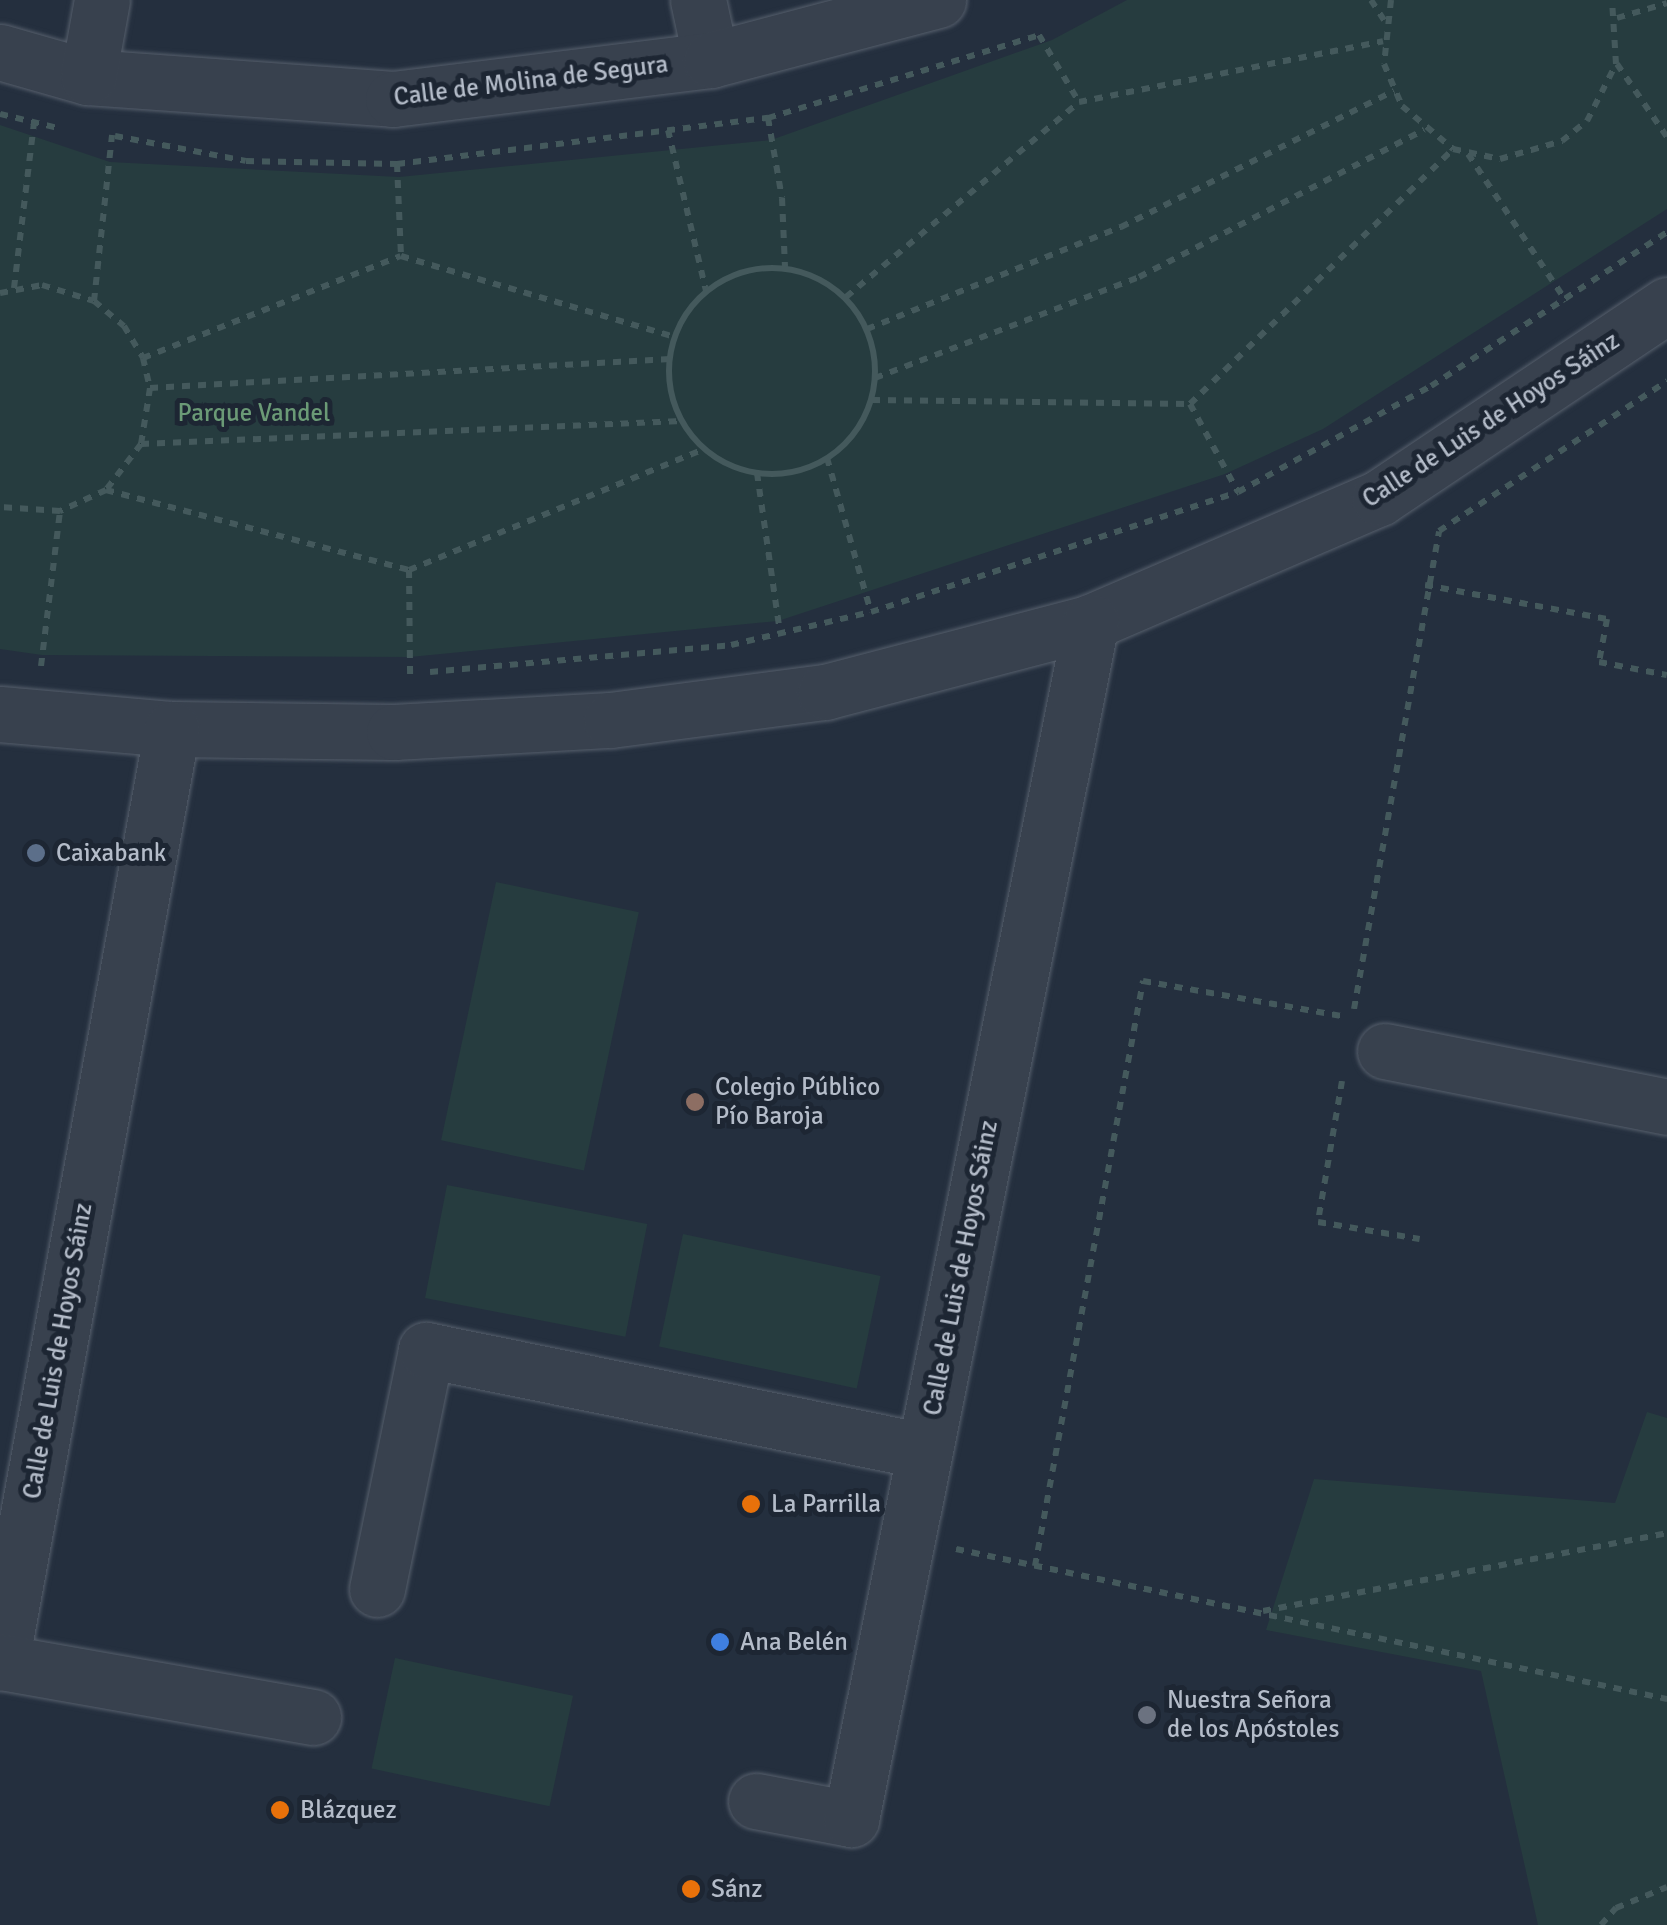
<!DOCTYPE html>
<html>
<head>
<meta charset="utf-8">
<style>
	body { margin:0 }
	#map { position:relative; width:1667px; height:1925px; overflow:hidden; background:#242f3e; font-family:Signika,sans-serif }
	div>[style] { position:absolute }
	.green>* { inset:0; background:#263c3f; transform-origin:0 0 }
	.path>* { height:6px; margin-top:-3px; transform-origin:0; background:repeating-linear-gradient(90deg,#44595c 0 8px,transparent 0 16px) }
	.path>.ring { margin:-3px; padding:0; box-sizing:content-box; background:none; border:6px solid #44595c; border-radius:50% }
	.roads { filter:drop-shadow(0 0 2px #565f6c) drop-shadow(0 0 2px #565f6c) }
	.minor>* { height:55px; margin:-27.5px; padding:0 27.5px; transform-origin:27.5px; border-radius:27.5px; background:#38414e }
	.dots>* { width:28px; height:28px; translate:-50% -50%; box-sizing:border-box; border:5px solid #1d2633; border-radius:50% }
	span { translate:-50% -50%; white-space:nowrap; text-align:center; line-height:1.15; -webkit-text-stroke:10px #1d2633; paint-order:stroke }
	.street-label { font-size:25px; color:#b4bcc9 }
	.park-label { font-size:25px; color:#6b9a76 }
	.poi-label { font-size:25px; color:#b4bcc9 }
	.left { translate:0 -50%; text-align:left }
</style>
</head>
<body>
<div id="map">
	<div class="green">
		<i style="clip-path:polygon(1127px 0,1667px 0,1667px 209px,1323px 429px,1225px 474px,778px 621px,410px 657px,42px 655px,0 649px,0 125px,110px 162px,399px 177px,771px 140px,1052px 40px)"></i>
		<i style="left:496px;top:882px;width:146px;height:264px;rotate:12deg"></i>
		<i style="left:447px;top:1185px;width:204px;height:115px;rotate:11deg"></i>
		<i style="left:683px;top:1234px;width:202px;height:115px;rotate:12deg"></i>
		<i style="clip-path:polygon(1647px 1412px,1667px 1418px,1667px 1925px,1538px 1925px,1481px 1671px,1266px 1630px,1314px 1479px,1615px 1503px)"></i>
		<i style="left:395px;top:1658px;width:182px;height:113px;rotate:12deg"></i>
	</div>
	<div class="path">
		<i style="left:1371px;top:0;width:24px;rotate:57deg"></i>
		<i style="left:1391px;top:0;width:64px;rotate:96.2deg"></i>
		<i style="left:1384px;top:64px;width:46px;rotate:66.8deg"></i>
		<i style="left:1402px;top:106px;width:67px;rotate:40.1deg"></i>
		<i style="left:1453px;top:149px;width:48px;rotate:12deg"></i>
		<i style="left:1500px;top:159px;width:65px;rotate:-16.2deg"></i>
		<i style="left:1562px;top:141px;width:32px;rotate:-39deg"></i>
		<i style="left:1587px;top:121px;width:64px;rotate:-63deg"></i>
		<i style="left:1616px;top:64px;width:64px;rotate:-93.6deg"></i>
		<i style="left:1617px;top:18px;width:52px;rotate:-16.7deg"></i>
		<i style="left:1617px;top:64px;width:88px;rotate:55.6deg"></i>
		<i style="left:0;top:114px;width:60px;rotate:13.6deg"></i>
		<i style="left:768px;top:118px;width:81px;rotate:80.1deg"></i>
		<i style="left:782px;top:198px;width:70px;rotate:87.5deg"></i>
		<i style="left:668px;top:130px;width:165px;rotate:76.7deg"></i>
		<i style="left:115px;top:136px;width:133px;rotate:10.8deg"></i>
		<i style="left:246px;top:161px;width:151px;rotate:1.1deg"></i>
		<i style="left:397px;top:164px;width:374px;rotate:-7.1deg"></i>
		<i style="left:768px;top:118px;width:283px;rotate:-17deg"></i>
		<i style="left:1039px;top:35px;width:78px;rotate:59.2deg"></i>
		<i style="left:1468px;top:154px;width:177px;rotate:56.3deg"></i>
		<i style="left:397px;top:164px;width:92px;rotate:87.5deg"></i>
		<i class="ring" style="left:669px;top:268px;width:200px;height:200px"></i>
		<i style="left:14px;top:288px;width:167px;rotate:-83.1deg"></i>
		<i style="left:0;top:293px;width:43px;rotate:-10.8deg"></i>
		<i style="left:42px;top:285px;width:54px;rotate:17.1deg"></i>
		<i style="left:94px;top:301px;width:39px;rotate:40deg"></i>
		<i style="left:124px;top:326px;width:37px;rotate:59deg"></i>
		<i style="left:143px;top:358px;width:31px;rotate:77deg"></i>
		<i style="left:150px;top:388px;width:57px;rotate:99.1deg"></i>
		<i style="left:141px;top:444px;width:58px;rotate:127.3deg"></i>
		<i style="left:106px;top:490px;width:51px;rotate:155.5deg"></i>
		<i style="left:60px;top:511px;width:60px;rotate:-176.2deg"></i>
		<i style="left:846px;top:297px;width:304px;rotate:-39.9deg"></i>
		<i style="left:1079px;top:102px;width:310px;rotate:-11.3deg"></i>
		<i style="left:94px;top:301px;width:167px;rotate:-83.8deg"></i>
		<i style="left:867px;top:329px;width:274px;rotate:-21.9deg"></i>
		<i style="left:1121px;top:227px;width:305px;rotate:-26.5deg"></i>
		<i style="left:143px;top:358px;width:277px;rotate:-21.6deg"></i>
		<i style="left:401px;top:256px;width:286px;rotate:16.5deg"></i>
		<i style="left:875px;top:378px;width:283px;rotate:-20.9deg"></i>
		<i style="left:1139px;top:277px;width:321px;rotate:-27.3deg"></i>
		<i style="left:150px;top:388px;width:521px;rotate:-3.19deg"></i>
		<i style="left:872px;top:400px;width:318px;rotate:0.7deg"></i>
		<i style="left:1190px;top:404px;width:366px;rotate:-44.1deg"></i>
		<i style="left:1190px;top:404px;width:100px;rotate:61.4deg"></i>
		<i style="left:141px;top:444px;width:541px;rotate:-2.43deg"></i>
		<i style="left:827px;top:458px;width:160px;rotate:74.1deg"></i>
		<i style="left:757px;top:473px;width:162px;rotate:81.8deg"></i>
		<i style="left:106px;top:490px;width:313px;rotate:14.8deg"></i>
		<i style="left:409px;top:570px;width:319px;rotate:-22.3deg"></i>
		<i style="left:409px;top:570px;width:104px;rotate:89.4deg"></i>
		<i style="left:1425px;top:585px;width:185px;rotate:10.6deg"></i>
		<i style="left:1607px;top:619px;width:44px;rotate:100.5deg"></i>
		<i style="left:1599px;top:662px;width:69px;rotate:10.8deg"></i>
		<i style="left:41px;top:666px;width:156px;rotate:-83deg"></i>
		<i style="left:430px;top:672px;width:302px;rotate:-5.1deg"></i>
		<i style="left:731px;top:645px;width:144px;rotate:-13.3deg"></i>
		<i style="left:871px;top:612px;width:386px;rotate:-18.1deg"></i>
		<i style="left:1238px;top:492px;width:220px;rotate:-28.8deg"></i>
		<i style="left:1431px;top:386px;width:282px;rotate:-33.1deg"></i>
		<i style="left:1354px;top:1009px;width:485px;rotate:-79.9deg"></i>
		<i style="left:1439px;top:531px;width:273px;rotate:-33.3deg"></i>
		<i style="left:1342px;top:1081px;width:143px;rotate:99.7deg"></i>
		<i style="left:1318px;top:1222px;width:103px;rotate:9.5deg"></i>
		<i style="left:956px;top:1549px;width:727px;rotate:11.91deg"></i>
		<i style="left:1035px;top:1566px;width:595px;rotate:-79.54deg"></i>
		<i style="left:1143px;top:981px;width:207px;rotate:10deg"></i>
		<i style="left:1263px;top:1611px;width:411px;rotate:-10.9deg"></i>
		<i style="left:1601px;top:1925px;width:23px;rotate:-49deg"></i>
		<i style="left:1616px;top:1908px;width:55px;rotate:-22.4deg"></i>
	</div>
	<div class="roads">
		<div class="minor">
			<i style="left:698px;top:0;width:61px;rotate:77.8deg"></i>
			<i style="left:0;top:52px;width:91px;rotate:15.9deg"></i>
			<i style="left:88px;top:77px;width:306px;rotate:4.1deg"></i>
			<i style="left:393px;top:99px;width:320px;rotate:-7deg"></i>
			<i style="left:711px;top:60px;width:235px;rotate:-14.8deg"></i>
			<i style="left:88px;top:77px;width:78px;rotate:-79.7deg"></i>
			<i style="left:0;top:714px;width:173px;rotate:5deg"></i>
			<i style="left:172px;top:729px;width:222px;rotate:0.8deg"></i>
			<i style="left:394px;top:732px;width:217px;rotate:-3.2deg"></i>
			<i style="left:611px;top:720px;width:216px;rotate:-7.5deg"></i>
			<i style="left:825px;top:692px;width:275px;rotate:-14.7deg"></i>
			<i style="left:1091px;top:622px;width:314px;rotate:-23.3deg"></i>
			<i style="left:1379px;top:498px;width:347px;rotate:-33.8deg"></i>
			<i style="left:172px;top:729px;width:949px;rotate:100.39deg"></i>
			<i style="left:1px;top:1662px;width:317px;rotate:10deg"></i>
			<i style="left:1385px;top:1051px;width:288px;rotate:11.2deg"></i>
			<i style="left:377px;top:1589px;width:244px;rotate:-78.4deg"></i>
			<i style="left:426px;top:1350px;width:508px;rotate:11.46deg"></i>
			<i style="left:756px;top:1801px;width:97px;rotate:10.7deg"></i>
			<i style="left:851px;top:1819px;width:1221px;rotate:-78.66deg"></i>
		</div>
	</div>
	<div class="dots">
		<i style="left:36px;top:853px;background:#5c6f8a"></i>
		<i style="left:695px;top:1102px;background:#8d6e63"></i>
		<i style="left:751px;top:1504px;background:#e8710a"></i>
		<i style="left:720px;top:1642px;background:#3f7fe0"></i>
		<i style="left:1147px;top:1715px;background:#6b7280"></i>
		<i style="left:280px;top:1810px;background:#e8710a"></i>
		<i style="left:691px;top:1889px;background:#e8710a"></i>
	</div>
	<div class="street-label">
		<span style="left:531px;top:81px;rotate:-7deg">Calle de Molina de Segura</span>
		<span style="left:1491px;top:420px;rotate:-33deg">Calle de Luis de Hoyos Sáinz</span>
		<span style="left:961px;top:1268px;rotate:-79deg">Calle de Luis de Hoyos Sáinz</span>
		<span style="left:58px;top:1351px;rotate:-80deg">Calle de Luis de Hoyos Sáinz</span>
	</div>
	<div class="park-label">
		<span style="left:254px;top:413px">Parque Vandel</span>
	</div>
	<div class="poi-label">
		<span class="left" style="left:56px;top:853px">Caixabank</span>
		<span class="left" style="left:715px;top:1102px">Colegio Público<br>Pío Baroja</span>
		<span class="left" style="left:771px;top:1504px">La Parrilla</span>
		<span class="left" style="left:740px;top:1642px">Ana Belén</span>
		<span class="left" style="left:1167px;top:1715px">Nuestra Señora<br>de los Apóstoles</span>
		<span class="left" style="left:300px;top:1810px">Blázquez</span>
		<span class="left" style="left:711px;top:1889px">Sánz</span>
	</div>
</div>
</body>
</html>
